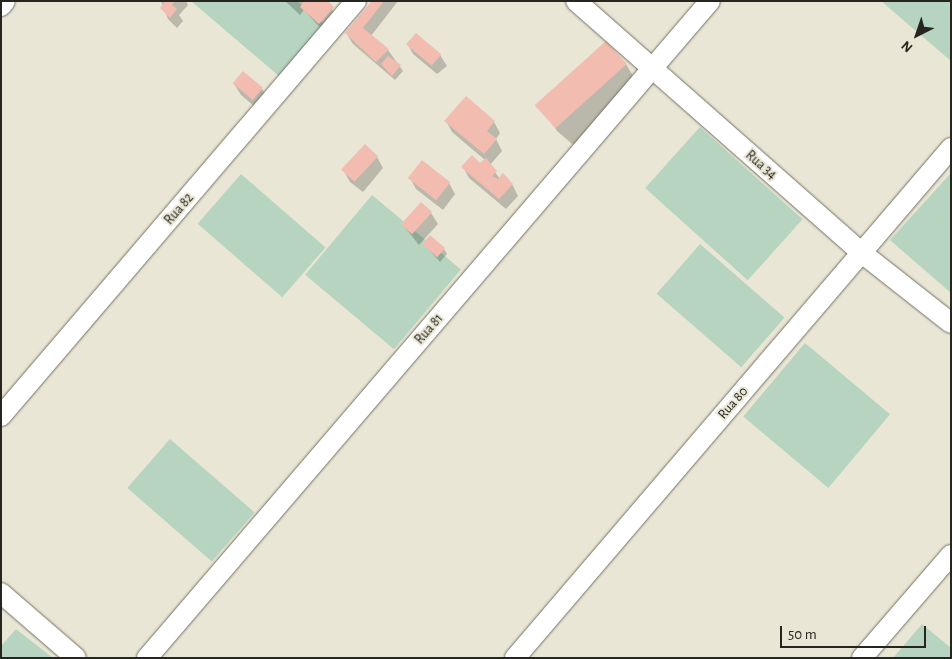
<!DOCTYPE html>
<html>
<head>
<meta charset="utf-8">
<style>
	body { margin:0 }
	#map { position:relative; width:952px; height:659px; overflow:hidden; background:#e9e6d5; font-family:"Alegreya Sans",sans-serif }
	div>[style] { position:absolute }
	.green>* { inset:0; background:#b6d4c0; transform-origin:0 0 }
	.shadow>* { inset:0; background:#0003 }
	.building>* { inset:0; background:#f2bdb0; transform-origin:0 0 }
	.roads { filter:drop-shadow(0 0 1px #747162) drop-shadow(0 0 1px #747162) }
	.minor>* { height:20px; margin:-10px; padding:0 10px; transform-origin:10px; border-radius:10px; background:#fff }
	span { translate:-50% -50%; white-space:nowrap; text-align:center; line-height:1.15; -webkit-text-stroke:4px #e9e6d5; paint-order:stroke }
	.street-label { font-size:14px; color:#26251f }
	.frame { position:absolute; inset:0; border:2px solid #26251f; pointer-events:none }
	.north { position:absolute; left:892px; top:10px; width:50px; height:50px; -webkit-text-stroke:4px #e9e6d5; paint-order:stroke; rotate:221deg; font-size:14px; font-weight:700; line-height:20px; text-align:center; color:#26251f }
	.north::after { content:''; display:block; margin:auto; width:18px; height:22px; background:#26251f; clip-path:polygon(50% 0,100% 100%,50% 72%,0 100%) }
	.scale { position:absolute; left:780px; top:626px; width:146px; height:22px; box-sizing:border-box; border:2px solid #26251f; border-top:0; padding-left:6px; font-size:15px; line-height:18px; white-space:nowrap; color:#26251f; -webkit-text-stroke:4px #e9e6d5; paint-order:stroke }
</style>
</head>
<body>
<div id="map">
	<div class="green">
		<i style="clip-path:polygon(191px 1px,297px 1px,324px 24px,279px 76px)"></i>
		<i style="clip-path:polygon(881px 1px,951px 1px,951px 61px)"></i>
		<i style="left:700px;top:127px;width:138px;height:82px;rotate:42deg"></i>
		<i style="clip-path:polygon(951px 173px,951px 293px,890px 240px)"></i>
		<i style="left:241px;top:174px;width:112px;height:66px;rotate:41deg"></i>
		<i style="left:372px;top:195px;width:116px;height:104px;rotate:40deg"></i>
		<i style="left:700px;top:244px;width:112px;height:66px;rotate:41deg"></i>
		<i style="left:805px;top:343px;width:111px;height:96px;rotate:40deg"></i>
		<i style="left:170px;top:439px;width:112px;height:65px;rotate:41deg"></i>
		<i style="clip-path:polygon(922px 624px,951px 648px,951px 658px,893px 658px)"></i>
		<i style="clip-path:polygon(16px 629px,53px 658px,1px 658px,1px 646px)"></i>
	</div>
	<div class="shadow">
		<i style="clip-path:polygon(161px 1px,186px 1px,188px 5px,179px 15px,183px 21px,177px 28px,168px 19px)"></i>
		<i style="clip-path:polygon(285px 1px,326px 1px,339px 19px,326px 34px,304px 10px,300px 15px)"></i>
		<i style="clip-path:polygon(374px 1px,398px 1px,371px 36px,388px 50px,403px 71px,395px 80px,353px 44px,346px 33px)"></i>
		<i style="clip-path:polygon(416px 35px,440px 55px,447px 66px,437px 74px,413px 54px,407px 43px)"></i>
		<i style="clip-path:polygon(626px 64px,636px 81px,578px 149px,557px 131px,547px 115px)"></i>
		<i style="clip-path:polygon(243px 73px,262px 89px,269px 100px,260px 111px,241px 95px,234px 84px)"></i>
		<i style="clip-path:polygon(446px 121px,494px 122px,500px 133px,496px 139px,502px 151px,490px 165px,500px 179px,512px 184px,518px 196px,506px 209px,469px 178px,463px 167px,480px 164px,485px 160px,452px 132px)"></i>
		<i style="clip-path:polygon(377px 157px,383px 168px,363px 192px,350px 182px,344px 171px)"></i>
		<i style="clip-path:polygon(410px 178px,449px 183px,455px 194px,443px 210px,416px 189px)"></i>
		<i style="clip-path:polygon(431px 213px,438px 224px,419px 245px,403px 225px)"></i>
		<i style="clip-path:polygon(424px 244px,444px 249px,447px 254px,440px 262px)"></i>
	</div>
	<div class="building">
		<i style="clip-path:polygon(165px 1px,175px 1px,172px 5px,177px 9px,170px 18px,160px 8px)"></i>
		<i style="clip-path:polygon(304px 1px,328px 1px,334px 7px,319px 24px,300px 7px)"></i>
		<i style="clip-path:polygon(372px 1px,384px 1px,363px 28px,389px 49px,376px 62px,345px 33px)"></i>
		<i style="left:416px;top:33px;width:33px;height:15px;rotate:40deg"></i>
		<i style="left:606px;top:41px;width:31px;height:96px;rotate:48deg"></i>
		<i style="clip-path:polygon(388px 56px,401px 65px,392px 76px,381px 64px)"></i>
		<i style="left:243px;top:71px;width:26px;height:16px;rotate:40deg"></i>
		<i style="clip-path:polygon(466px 96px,495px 121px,487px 131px,497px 139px,484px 154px,444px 121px)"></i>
		<i style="left:365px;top:144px;width:18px;height:35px;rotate:43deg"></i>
		<i style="clip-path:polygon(472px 155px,480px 163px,486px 158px,497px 171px,492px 176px,498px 179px,503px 173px,513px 184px,499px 199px,461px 167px)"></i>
		<i style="left:422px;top:160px;width:36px;height:23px;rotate:38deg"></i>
		<i style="left:421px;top:202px;width:15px;height:30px;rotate:42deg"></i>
		<i style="left:430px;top:235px;width:20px;height:12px;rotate:41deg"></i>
	</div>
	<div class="roads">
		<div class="minor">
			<i style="left:576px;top:1px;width:381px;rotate:41.4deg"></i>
			<i style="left:862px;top:253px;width:113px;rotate:38.2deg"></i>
			<i style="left:1px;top:6px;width:6px;rotate:-51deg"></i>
			<i style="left:1px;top:416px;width:546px;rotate:-49.46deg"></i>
			<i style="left:1px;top:593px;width:99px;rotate:40.9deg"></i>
			<i style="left:147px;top:658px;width:865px;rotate:-49.41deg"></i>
			<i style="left:515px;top:658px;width:671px;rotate:-49.47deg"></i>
			<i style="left:862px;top:658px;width:136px;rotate:-49.2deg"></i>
		</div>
	</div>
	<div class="street-label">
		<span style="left:761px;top:165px;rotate:41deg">Rua 34</span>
		<span style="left:179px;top:209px;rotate:-49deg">Rua 82</span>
		<span style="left:429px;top:329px;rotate:-49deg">Rua 81</span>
		<span style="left:733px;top:403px;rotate:-49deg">Rua 80</span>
	</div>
	<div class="frame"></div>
	<div class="north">N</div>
	<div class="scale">50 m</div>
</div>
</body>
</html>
